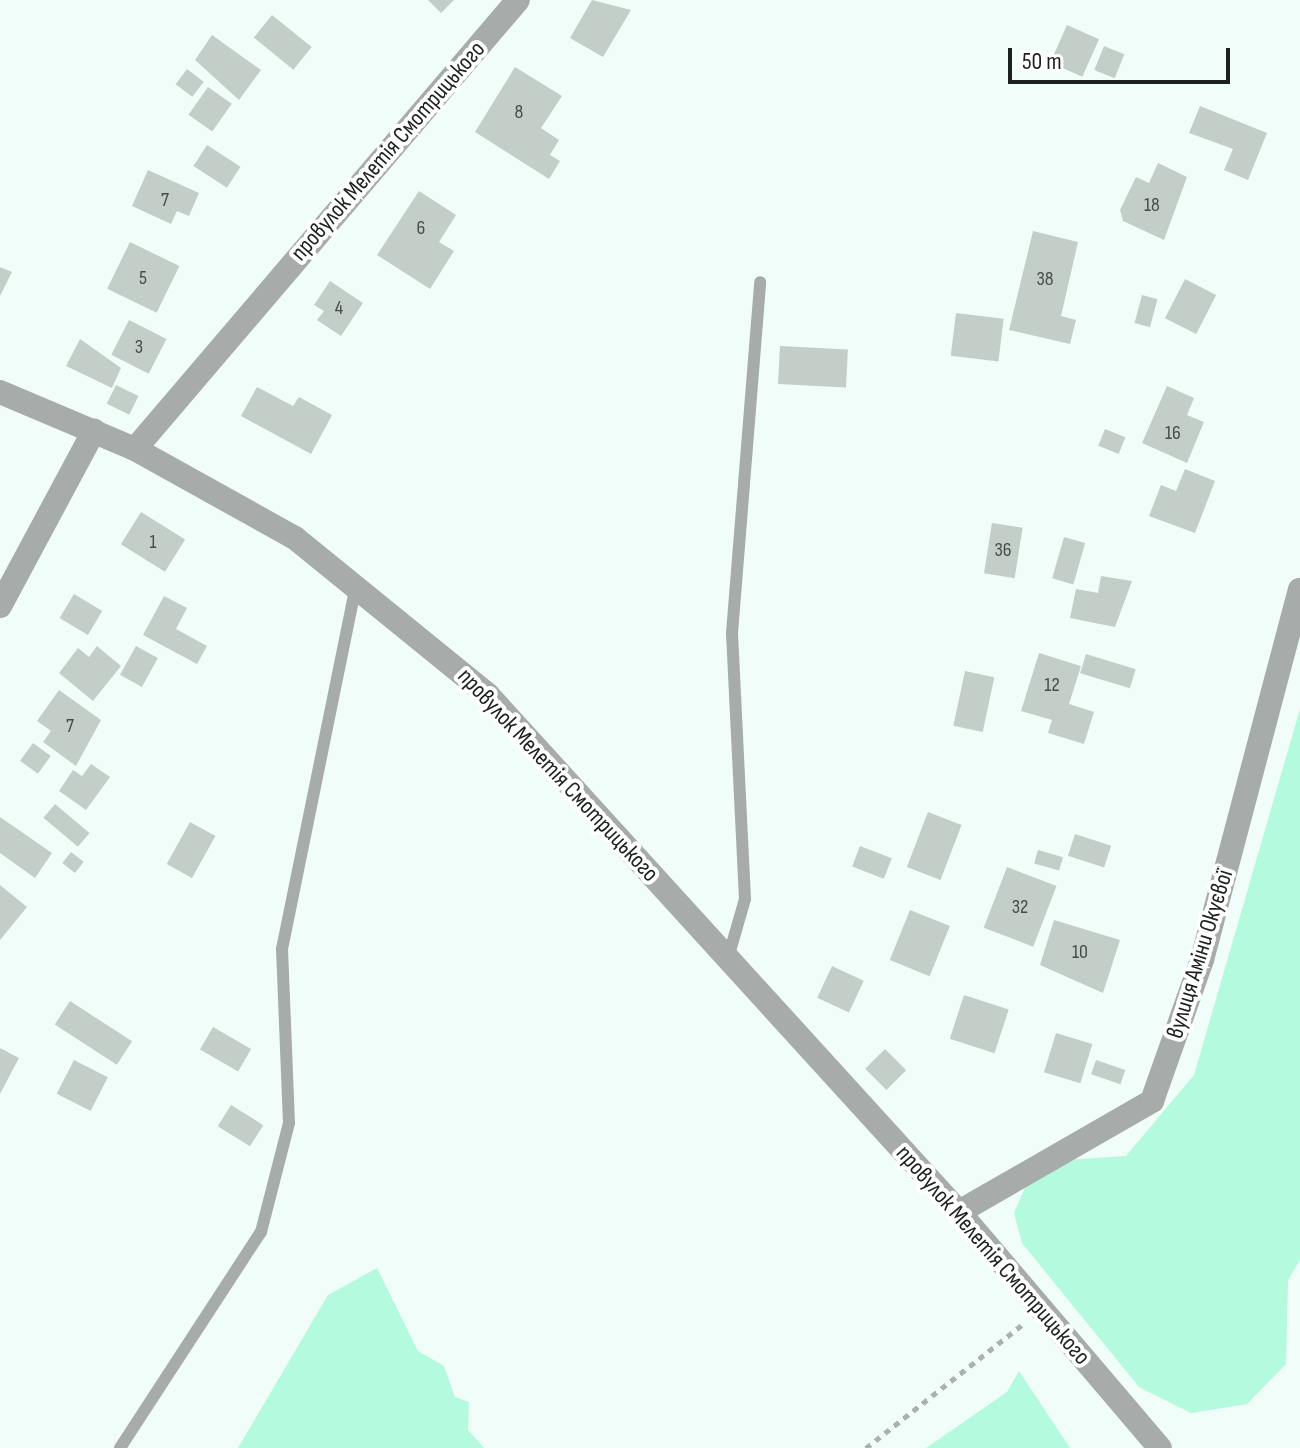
<!DOCTYPE html>
<html>
<head>
<meta charset="utf-8">
<style>
	body { margin:0 }
	#map { position:relative; width:1300px; height:1448px; overflow:hidden; background:#f1fdf8; font-family:"Sofia Sans Condensed",sans-serif }
	div>[style] { position:absolute }
	.green>* { inset:0; background:#b3fade }
	.building>* { inset:0; background:#c3cec9; transform-origin:0 0 }
	.path>* { height:5px; margin-top:-2.5px; transform-origin:0; background:repeating-linear-gradient(90deg,#a8b2ae 0 6px,transparent 0 12px) }
	.service>* { height:12px; margin:-6px; padding:0 6px; transform-origin:6px; border-radius:6px; background:#a7aba9 }
	.minor>* { height:24px; margin:-12px; padding:0 12px; transform-origin:12px; border-radius:12px; background:#a7aba9 }
	.tertiary>* { height:24px; margin:-12px; padding:0 12px; transform-origin:12px; border-radius:12px; background:#a7aba9 }
	span { translate:-50% -50%; white-space:nowrap; text-align:center; line-height:1.15; -webkit-text-stroke:8px #fff; paint-order:stroke }
	.number-label { font-size:20px; color:#464c49 }
	.number-label span { -webkit-text-stroke-width:0 }
	.street-label { font-size:24px; color:#1c201e }
	.scale { position:absolute; left:1008px; top:48px; width:222px; height:36px; box-sizing:border-box; border:4px solid #1c201e; border-top:0; padding-left:10px; font-size:24px; line-height:28px; white-space:nowrap; color:#1c201e; -webkit-text-stroke:6px #fff; paint-order:stroke }
</style>
</head>
<body>
<div id="map">
	<div class="green">
		<i style="clip-path:polygon(1300px 709px,1300px 1260px,1288px 1280px,1286px 1364px,1247px 1404px,1191px 1413px,1139px 1387px,1022px 1243px,1014px 1213px,1027px 1183px,1051px 1161px,1126px 1156px,1194px 1075px)"></i>
		<i style="clip-path:polygon(377px 1268px,418px 1351px,444px 1366px,455px 1397px,469px 1402px,468px 1430px,484px 1448px,238px 1448px,328px 1295px)"></i>
		<i style="clip-path:polygon(1019px 1371px,1070px 1448px,926px 1448px,1007px 1392px)"></i>
	</div>
	<div class="building">
		<i style="clip-path:polygon(428px 0,454px 0,441px 13px)"></i>
		<i style="clip-path:polygon(592px 0,631px 10px,603px 57px,570px 38px)"></i>
		<i style="left:272px;top:15px;width:51px;height:29px;rotate:39deg"></i>
		<i style="left:1067px;top:25px;width:35px;height:41px;rotate:24deg"></i>
		<i style="clip-path:polygon(212px 35px,261px 70px,239px 100px,195px 60px)"></i>
		<i style="left:1104px;top:46px;width:22px;height:26px;rotate:22deg"></i>
		<i style="clip-path:polygon(515px 67px,562px 96px,541px 128px,559px 140px,550px 155px,560px 161px,549px 179px,475px 132px)"></i>
		<i style="left:187px;top:69px;width:21px;height:19px;rotate:37deg"></i>
		<i style="left:208px;top:87px;width:29px;height:34px;rotate:35deg"></i>
		<i style="clip-path:polygon(1200px 106px,1267px 133px,1248px 180px,1224px 170px,1233px 149px,1189px 133px)"></i>
		<i style="left:207px;top:145px;width:40px;height:25px;rotate:33deg"></i>
		<i style="clip-path:polygon(1158px 163px,1187px 177px,1164px 240px,1123px 221px,1120px 210px,1136px 177px,1149px 183px)"></i>
		<i style="clip-path:polygon(148px 170px,199px 193px,189px 216px,177px 211px,171px 224px,132px 206px)"></i>
		<i style="clip-path:polygon(419px 191px,456px 215px,439px 242px,454px 251px,430px 289px,377px 255px)"></i>
		<i style="clip-path:polygon(1033px 231px,1078px 242px,1061px 316px,1076px 320px,1070px 344px,1009px 330px)"></i>
		<i style="left:130px;top:242px;width:55px;height:52px;rotate:26deg"></i>
		<i style="clip-path:polygon(0 267px,12px 272px,0 296px)"></i>
		<i style="left:1185px;top:279px;width:35px;height:44px;rotate:27deg"></i>
		<i style="clip-path:polygon(330px 281px,363px 303px,341px 336px,317px 320px,324px 311px,314px 305px)"></i>
		<i style="left:1142px;top:295px;width:16px;height:29px;rotate:15deg"></i>
		<i style="left:956px;top:313px;width:48px;height:43px;rotate:7deg"></i>
		<i style="left:129px;top:320px;width:42px;height:39px;rotate:27deg"></i>
		<i style="clip-path:polygon(80px 339px,121px 368px,112px 388px,66px 366px)"></i>
		<i style="left:780px;top:346px;width:68px;height:38px;rotate:3deg"></i>
		<i style="left:116px;top:385px;width:25px;height:21px;rotate:26deg"></i>
		<i style="clip-path:polygon(1167px 386px,1194px 398px,1187px 415px,1204px 422px,1187px 463px,1142px 443px)"></i>
		<i style="clip-path:polygon(257px 387px,293px 406px,299px 397px,332px 415px,311px 454px,241px 416px)"></i>
		<i style="left:1105px;top:429px;width:22px;height:18px;rotate:22deg"></i>
		<i style="clip-path:polygon(1185px 469px,1215px 481px,1195px 533px,1149px 516px,1161px 485px,1176px 491px)"></i>
		<i style="left:141px;top:512px;width:52px;height:38px;rotate:32deg"></i>
		<i style="left:992px;top:523px;width:31px;height:51px;rotate:9deg"></i>
		<i style="left:1064px;top:537px;width:22px;height:43px;rotate:16deg"></i>
		<i style="clip-path:polygon(1101px 576px,1132px 581px,1115px 627px,1070px 618px,1076px 589px,1098px 593px)"></i>
		<i style="left:74px;top:594px;width:33px;height:28px;rotate:31deg"></i>
		<i style="clip-path:polygon(164px 596px,187px 608px,176px 629px,207px 646px,197px 664px,143px 635px)"></i>
		<i style="clip-path:polygon(97px 646px,121px 666px,93px 701px,59px 673px,78px 648px,89px 657px)"></i>
		<i style="left:136px;top:646px;width:25px;height:33px;rotate:29deg"></i>
		<i style="clip-path:polygon(1039px 653px,1081px 666px,1069px 704px,1094px 712px,1084px 744px,1048px 733px,1052px 720px,1021px 711px)"></i>
		<i style="left:1086px;top:654px;width:52px;height:20px;rotate:17deg"></i>
		<i style="left:965px;top:671px;width:30px;height:56px;rotate:12deg"></i>
		<i style="clip-path:polygon(59px 690px,101px 720px,76px 766px,43px 742px,51px 731px,37px 721px)"></i>
		<i style="left:33px;top:743px;width:22px;height:22px;rotate:36deg"></i>
		<i style="clip-path:polygon(91px 764px,110px 777px,86px 810px,59px 791px,73px 770px,82px 776px)"></i>
		<i style="left:55px;top:804px;width:45px;height:18px;rotate:40deg"></i>
		<i style="left:928px;top:812px;width:36px;height:59px;rotate:21deg"></i>
		<i style="clip-path:polygon(0 817px,52px 853px,35px 878px,0 853px)"></i>
		<i style="left:190px;top:822px;width:29px;height:48px;rotate:29deg"></i>
		<i style="left:1075px;top:834px;width:38px;height:23px;rotate:18deg"></i>
		<i style="left:860px;top:846px;width:34px;height:22px;rotate:21deg"></i>
		<i style="left:1038px;top:850px;width:26px;height:14px;rotate:16deg"></i>
		<i style="left:71px;top:852px;width:16px;height:14px;rotate:38deg"></i>
		<i style="left:1007px;top:867px;width:53px;height:65px;rotate:21deg"></i>
		<i style="clip-path:polygon(0 885px,27px 907px,0 940px)"></i>
		<i style="left:910px;top:910px;width:43px;height:54px;rotate:22deg"></i>
		<i style="clip-path:polygon(1054px 920px,1120px 940px,1103px 993px,1040px 965px)"></i>
		<i style="left:832px;top:966px;width:35px;height:35px;rotate:25deg"></i>
		<i style="left:964px;top:995px;width:47px;height:46px;rotate:18deg"></i>
		<i style="left:70px;top:1001px;width:74px;height:28px;rotate:33deg"></i>
		<i style="left:213px;top:1027px;width:44px;height:26px;rotate:30deg"></i>
		<i style="left:1056px;top:1033px;width:38px;height:41px;rotate:17deg"></i>
		<i style="clip-path:polygon(0 1048px,19px 1058px,0 1094px)"></i>
		<i style="left:885px;top:1049px;width:30px;height:28px;rotate:45deg"></i>
		<i style="left:74px;top:1060px;width:38px;height:38px;rotate:27deg"></i>
		<i style="left:1096px;top:1060px;width:31px;height:15px;rotate:19deg"></i>
		<i style="left:231px;top:1105px;width:38px;height:25px;rotate:32deg"></i>
	</div>
	<div class="path">
		<i style="left:866px;top:1448px;width:199px;rotate:-38.3deg"></i>
	</div>
	<div class="service">
		<i style="left:728px;top:958px;width:61px;rotate:-73.9deg"></i>
		<i style="left:745px;top:899px;width:266px;rotate:-92.8deg"></i>
		<i style="left:732px;top:633px;width:352px;rotate:-85.4deg"></i>
		<i style="left:120px;top:1448px;width:258px;rotate:-56.9deg"></i>
		<i style="left:261px;top:1232px;width:113px;rotate:-75.6deg"></i>
		<i style="left:289px;top:1123px;width:174px;rotate:-92.3deg"></i>
		<i style="left:282px;top:949px;width:372px;rotate:-78.5deg"></i>
	</div>
	<div class="minor">
		<i style="left:135px;top:449px;width:590px;rotate:-49.54deg"></i>
		<i style="left:0;top:606px;width:199px;rotate:-61.8deg"></i>
		<i style="left:959px;top:1212px;width:223px;rotate:-29.9deg"></i>
		<i style="left:1152px;top:1101px;width:150px;rotate:-70.5deg"></i>
		<i style="left:1202px;top:960px;width:383px;rotate:-75.2deg"></i>
	</div>
	<div class="tertiary">
		<i style="left:0;top:392px;width:147px;rotate:22.9deg"></i>
		<i style="left:135px;top:449px;width:183px;rotate:29.1deg"></i>
		<i style="left:295px;top:538px;width:249px;rotate:39.1deg"></i>
		<i style="left:488px;top:695px;width:699px;rotate:47.67deg"></i>
		<i style="left:959px;top:1212px;width:310px;rotate:49.6deg"></i>
	</div>
	<div class="number-label">
		<span style="left:519px;top:112px">8</span>
		<span style="left:165px;top:200px">7</span>
		<span style="left:1152px;top:205px">18</span>
		<span style="left:421px;top:228px">6</span>
		<span style="left:143px;top:278px">5</span>
		<span style="left:1045px;top:279px">38</span>
		<span style="left:339px;top:308px">4</span>
		<span style="left:139px;top:347px">3</span>
		<span style="left:1173px;top:433px">16</span>
		<span style="left:153px;top:542px">1</span>
		<span style="left:1003px;top:550px">36</span>
		<span style="left:1052px;top:685px">12</span>
		<span style="left:70px;top:726px">7</span>
		<span style="left:1020px;top:907px">32</span>
		<span style="left:1080px;top:952px">10</span>
	</div>
	<div class="street-label">
		<span style="left:388px;top:151px;rotate:-49deg">провулок Мелетія Смотрицького</span>
		<span style="left:558px;top:775px;rotate:47deg">провулок Мелетія Смотрицького</span>
		<span style="left:1200px;top:954px;rotate:-73deg">вулиця Аміни Окуєвої</span>
		<span style="left:993px;top:1255px;rotate:49deg">провулок Мелетія Смотрицького</span>
	</div>
	<div class="scale">50 m</div>
</div>
</body>
</html>
